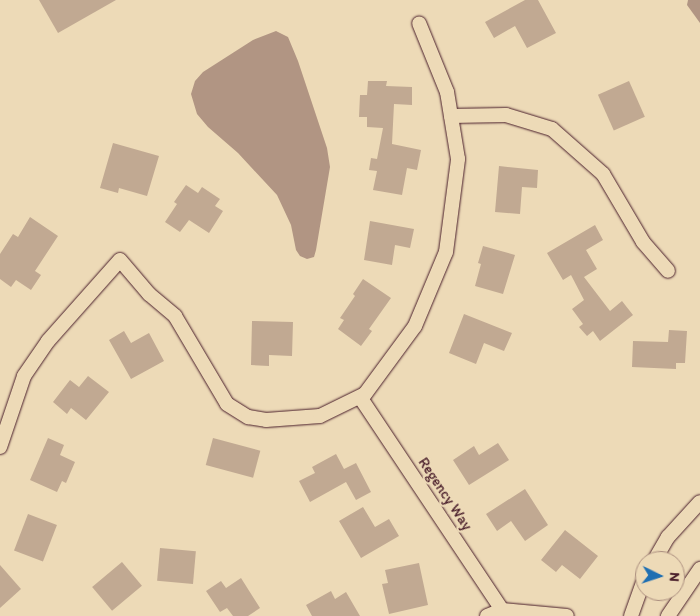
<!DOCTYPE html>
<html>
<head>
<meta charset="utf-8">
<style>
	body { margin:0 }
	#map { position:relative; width:700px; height:616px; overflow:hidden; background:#eddab7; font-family:Itim,sans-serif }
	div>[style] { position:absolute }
	.water>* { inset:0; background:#b19583 }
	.building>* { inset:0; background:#c1a992; transform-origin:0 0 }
	.roads { filter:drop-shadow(0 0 1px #4a1f2b) drop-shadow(0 0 1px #4a1f2b) }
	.street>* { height:14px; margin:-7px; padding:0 7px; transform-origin:7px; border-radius:7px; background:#eddab7 }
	span { translate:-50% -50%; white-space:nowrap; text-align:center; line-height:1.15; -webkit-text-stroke:4.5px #eddab7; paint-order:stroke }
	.street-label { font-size:15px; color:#4a1f2b }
	.north { position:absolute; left:635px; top:551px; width:50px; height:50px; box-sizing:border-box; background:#eddab7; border:1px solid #ac8f7f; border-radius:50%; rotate:94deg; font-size:14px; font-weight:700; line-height:20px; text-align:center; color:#4a1f2b }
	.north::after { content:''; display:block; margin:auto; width:18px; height:22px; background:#1f6fb2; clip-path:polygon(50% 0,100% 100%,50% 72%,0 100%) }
</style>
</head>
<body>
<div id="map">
	<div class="water">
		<i style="clip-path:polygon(688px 0,700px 0,700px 23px,687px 5px)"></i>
		<i style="clip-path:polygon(276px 31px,288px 37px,298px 61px,327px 148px,330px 167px,316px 250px,314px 257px,307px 259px,300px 256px,296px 250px,291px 225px,277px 195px,238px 153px,208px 127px,197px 114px,191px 94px,195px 81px,203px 72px,253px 40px)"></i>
	</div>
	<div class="building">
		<i style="clip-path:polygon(39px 0,116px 0,58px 33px)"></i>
		<i style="clip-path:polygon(525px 0,538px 0,556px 33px,527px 48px,515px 26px,494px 38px,485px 22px)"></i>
		<i style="clip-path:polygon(368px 81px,387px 81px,386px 86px,412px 87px,412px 105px,394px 104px,392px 144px,421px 150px,417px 170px,407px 168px,402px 195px,373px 190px,377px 171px,369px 170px,371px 158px,377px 159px,383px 128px,367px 127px,367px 117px,359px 117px,360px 95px,367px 95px)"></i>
		<i style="left:629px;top:81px;width:39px;height:34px;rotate:66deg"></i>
		<i style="clip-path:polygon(113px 143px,159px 156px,147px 196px,119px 188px,118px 193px,100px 188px)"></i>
		<i style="clip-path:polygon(499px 166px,538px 170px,537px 188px,522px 187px,520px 214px,495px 212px)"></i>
		<i style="clip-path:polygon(186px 185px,198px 193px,202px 187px,220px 199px,215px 206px,223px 211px,209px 233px,189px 220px,180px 232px,165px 222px,177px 204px,174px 202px)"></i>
		<i style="clip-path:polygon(30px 217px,58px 236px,35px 271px,41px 275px,31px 290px,16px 280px,11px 287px,0 279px,0 254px,13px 234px,18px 237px)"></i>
		<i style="clip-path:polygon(370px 221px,414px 229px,410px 248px,395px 245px,392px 265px,364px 260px)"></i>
		<i style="clip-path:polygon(595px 225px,603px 240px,586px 250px,597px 269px,584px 277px,610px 311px,622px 301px,633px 315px,600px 341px,593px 331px,587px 336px,579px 327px,583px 324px,572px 309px,584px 300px,571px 275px,563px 280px,547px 253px)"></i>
		<i style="clip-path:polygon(483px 246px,515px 255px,503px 294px,475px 286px,481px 264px,478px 263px)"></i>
		<i style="clip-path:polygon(363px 279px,391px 298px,369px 329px,372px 331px,361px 346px,338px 329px,344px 320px,340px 318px,355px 296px,353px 294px)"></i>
		<i style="clip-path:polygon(464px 314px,512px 333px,504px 351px,484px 343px,476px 364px,449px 353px)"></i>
		<i style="clip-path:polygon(252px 321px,293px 322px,292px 356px,269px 355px,269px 366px,251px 365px)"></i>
		<i style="clip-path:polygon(669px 330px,687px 331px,685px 363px,676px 363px,676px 369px,632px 367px,633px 341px,668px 342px)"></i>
		<i style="clip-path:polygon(124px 331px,131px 343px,149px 333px,164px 361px,131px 379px,109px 340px)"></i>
		<i style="clip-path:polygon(88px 376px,109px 392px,86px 420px,71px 408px,67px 414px,53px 402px,70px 380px,79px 387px)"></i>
		<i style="clip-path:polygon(48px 438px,64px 445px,60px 455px,75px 462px,66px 483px,62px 481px,57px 492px,30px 480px)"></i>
		<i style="left:213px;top:438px;width:49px;height:28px;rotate:15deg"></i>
		<i style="clip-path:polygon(498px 443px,509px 460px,469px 485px,453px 460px,474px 446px,479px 455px)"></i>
		<i style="clip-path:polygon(336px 454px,344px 469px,356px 463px,371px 492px,356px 500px,346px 482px,310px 502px,299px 481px,315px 473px,312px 467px)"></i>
		<i style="clip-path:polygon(525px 489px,548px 525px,525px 541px,511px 521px,497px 531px,486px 514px)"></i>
		<i style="clip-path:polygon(363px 507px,375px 527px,389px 519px,399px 536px,361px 558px,339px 521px)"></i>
		<i style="left:28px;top:514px;width:31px;height:39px;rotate:21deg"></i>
		<i style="clip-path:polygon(565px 530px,598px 556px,580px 579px,562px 565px,556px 572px,541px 560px)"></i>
		<i style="left:160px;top:548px;width:36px;height:33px;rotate:5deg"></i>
		<i style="left:122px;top:562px;width:31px;height:39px;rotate:50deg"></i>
		<i style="clip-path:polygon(419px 563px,428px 605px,389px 614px,382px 584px,388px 583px,385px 570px)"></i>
		<i style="clip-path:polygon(0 565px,21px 589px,0 608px)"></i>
		<i style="clip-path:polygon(241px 578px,260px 608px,248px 616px,233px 616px,227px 608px,220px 612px,206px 591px,221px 581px,226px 588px)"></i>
		<i style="clip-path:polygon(331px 591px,335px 599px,346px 592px,360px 616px,312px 616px,306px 605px)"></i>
	</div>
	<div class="roads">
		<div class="street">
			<i style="left:451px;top:116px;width:55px;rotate:-1deg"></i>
			<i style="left:506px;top:115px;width:48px;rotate:16.9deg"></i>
			<i style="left:552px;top:129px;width:68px;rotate:41.4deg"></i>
			<i style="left:603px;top:174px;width:79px;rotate:59.5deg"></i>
			<i style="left:643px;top:242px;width:38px;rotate:49deg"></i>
			<i style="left:360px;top:397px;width:256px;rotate:56.3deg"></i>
			<i style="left:0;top:447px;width:75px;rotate:-71.3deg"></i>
			<i style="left:24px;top:376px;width:42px;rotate:-55.6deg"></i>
			<i style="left:48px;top:341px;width:108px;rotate:-48.4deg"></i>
			<i style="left:120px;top:260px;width:45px;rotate:49.5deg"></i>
			<i style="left:149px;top:294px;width:34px;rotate:40deg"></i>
			<i style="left:175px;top:316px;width:102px;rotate:59.4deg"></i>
			<i style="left:227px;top:404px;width:25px;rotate:32deg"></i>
			<i style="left:248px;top:417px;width:18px;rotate:9deg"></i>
			<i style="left:266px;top:420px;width:54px;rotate:-4.2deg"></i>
			<i style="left:320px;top:416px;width:50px;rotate:-26.1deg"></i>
			<i style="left:365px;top:394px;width:84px;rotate:-53.7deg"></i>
			<i style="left:415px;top:326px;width:80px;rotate:-67.3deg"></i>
			<i style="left:446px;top:252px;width:94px;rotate:-82.6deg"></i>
			<i style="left:458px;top:159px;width:68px;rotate:-99.3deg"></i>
			<i style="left:447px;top:92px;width:74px;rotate:-112.1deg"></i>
			<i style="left:654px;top:561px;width:28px;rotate:-60deg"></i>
			<i style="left:668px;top:537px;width:47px;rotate:-47.6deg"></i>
			<i style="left:487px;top:616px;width:16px;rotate:-22deg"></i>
			<i style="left:502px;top:610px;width:65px;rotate:5.3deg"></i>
			<i style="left:631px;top:616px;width:41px;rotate:-70.3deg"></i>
			<i style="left:668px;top:616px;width:57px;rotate:-55.8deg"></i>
		</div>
	</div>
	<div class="street-label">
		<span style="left:445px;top:494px;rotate:56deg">Regency Way</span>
	</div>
	<div class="north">N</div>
</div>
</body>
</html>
